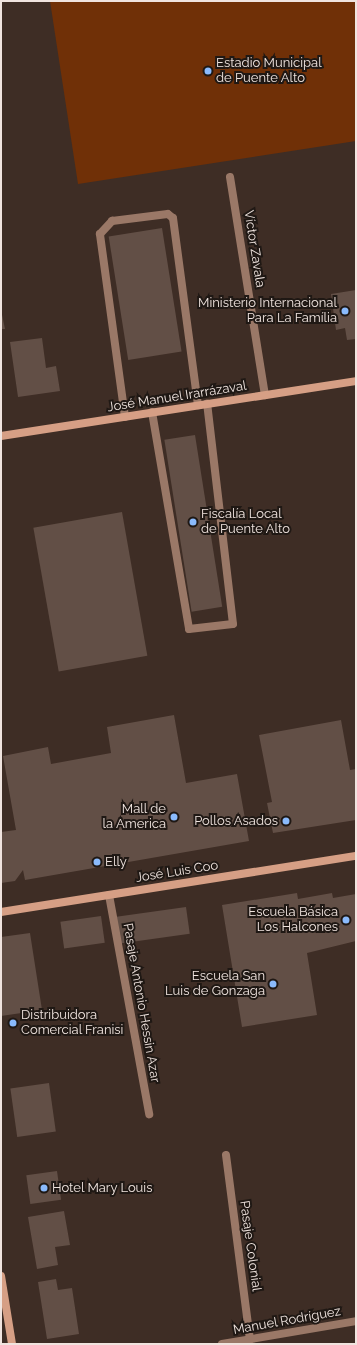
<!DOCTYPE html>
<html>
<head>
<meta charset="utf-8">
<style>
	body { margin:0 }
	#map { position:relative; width:357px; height:1345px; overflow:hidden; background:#3e2d25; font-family:Raleway,sans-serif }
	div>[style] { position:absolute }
	.green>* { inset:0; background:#703007 }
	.building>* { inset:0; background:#624f46; transform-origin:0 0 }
	.lane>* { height:8px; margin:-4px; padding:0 4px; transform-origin:4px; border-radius:4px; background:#9a7867 }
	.street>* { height:8px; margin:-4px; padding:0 4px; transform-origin:4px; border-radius:4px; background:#9a7867 }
	.secondary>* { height:8px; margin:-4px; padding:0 4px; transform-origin:4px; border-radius:4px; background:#d69f85 }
	.dots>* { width:11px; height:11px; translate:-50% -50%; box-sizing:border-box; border:2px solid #1f1814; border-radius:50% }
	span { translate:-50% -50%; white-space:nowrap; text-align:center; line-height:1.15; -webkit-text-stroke:4px #1f1814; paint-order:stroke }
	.poi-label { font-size:13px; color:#f0e4df }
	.left { translate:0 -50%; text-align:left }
	.right { translate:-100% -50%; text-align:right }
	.street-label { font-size:13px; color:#f0e4df }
	.frame { position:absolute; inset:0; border:2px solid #f0e4df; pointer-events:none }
</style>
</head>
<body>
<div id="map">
	<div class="green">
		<i style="clip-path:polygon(50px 1px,356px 1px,356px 141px,78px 184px)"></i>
	</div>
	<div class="building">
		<i style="left:162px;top:228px;width:125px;height:54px;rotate:81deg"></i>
		<i style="clip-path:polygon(356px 290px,356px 339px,347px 340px,345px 328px,336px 330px,331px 294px)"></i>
		<i style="clip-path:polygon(1px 310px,5px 329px,1px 329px)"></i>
		<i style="clip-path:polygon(42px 338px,46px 368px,56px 366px,60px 391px,18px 397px,10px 342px)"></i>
		<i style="left:195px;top:435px;width:174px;height:31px;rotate:81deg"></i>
		<i style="left:122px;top:512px;width:146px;height:90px;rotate:80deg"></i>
		<i style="clip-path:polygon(174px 715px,186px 783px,237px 774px,249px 841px,25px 880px,23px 870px,15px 881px,1px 883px,1px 832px,16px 830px,3px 756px,48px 747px,51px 764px,111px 753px,107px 727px)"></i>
		<i style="clip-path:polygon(341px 720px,350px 770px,356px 769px,356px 820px,273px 833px,267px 803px,272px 802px,259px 735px)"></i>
		<i style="clip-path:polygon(297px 893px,298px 899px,332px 893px,333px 898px,356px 894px,356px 941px,307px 953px,317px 1015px,242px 1027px,222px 905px)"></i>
		<i style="left:186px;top:907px;width:27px;height:72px;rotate:82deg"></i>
		<i style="left:101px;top:916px;width:27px;height:41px;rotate:82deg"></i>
		<i style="clip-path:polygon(30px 933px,42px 1010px,1px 1016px,1px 937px)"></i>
		<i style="left:49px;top:1083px;width:49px;height:39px;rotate:82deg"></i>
		<i style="left:57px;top:1171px;width:29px;height:31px;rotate:82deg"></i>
		<i style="clip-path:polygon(64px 1211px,70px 1245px,55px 1247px,58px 1265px,37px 1269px,28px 1217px)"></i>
		<i style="clip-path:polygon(56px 1279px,58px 1290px,72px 1288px,79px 1334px,47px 1339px,38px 1282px)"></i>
	</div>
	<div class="lane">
		<i style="left:230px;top:177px;width:221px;rotate:80.9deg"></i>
		<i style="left:152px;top:412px;width:220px;rotate:80.3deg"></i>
		<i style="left:189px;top:629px;width:44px;rotate:-6.5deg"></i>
		<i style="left:233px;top:624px;width:222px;rotate:-96.7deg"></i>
		<i style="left:125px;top:417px;width:185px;rotate:-97.8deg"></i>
		<i style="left:100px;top:234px;width:18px;rotate:-47deg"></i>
		<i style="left:112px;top:221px;width:56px;rotate:-7.1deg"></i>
		<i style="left:168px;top:214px;width:6px;rotate:39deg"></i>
		<i style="left:173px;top:218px;width:189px;rotate:82.4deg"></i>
	</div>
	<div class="street">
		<i style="left:109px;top:895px;width:223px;rotate:79.6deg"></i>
		<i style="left:226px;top:1155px;width:186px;rotate:82.6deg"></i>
		<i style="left:222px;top:1344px;width:136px;rotate:-9.7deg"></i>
	</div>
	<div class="secondary">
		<i style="left:1px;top:436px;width:359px;rotate:-8.8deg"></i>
		<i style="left:1px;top:912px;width:359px;rotate:-9deg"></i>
		<i style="left:1px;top:1276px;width:69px;rotate:80.8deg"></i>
	</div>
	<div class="dots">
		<i style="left:208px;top:71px;background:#8abafc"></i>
		<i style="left:345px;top:311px;background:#8abafc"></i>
		<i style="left:193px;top:522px;background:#8abafc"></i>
		<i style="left:174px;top:817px;background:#8abafc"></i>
		<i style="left:286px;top:821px;background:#8abafc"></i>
		<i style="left:97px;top:862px;background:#8abafc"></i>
		<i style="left:346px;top:920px;background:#8abafc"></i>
		<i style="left:273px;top:984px;background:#8abafc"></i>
		<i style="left:13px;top:1023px;background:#8abafc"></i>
		<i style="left:44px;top:1188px;background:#8abafc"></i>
	</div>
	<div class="poi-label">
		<span class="left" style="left:216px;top:71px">Estadio Municipal<br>de Puente Alto</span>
		<span class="right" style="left:337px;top:311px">Ministerio Internacional<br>Para La Família</span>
		<span class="left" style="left:201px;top:522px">Fiscalía Local<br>de Puente Alto</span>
		<span class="right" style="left:166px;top:817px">Mall de<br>la America</span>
		<span class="right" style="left:278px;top:821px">Pollos Asados</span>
		<span class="left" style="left:105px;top:862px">Elly</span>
		<span class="right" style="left:338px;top:920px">Escuela Básica<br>Los Halcones</span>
		<span class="right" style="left:265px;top:984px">Escuela San<br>Luis de Gonzaga</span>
		<span class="left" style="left:21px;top:1023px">Distribuidora<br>Comercial Franisi</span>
		<span class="left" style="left:52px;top:1188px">Hotel Mary Louis</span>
	</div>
	<div class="street-label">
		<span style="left:254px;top:249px;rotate:81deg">Víctor Zavala</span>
		<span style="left:177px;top:397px;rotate:-9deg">José Manuel Irarrázaval</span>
		<span style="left:177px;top:872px;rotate:-9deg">José Luis Coo</span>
		<span style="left:141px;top:1003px;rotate:80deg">Pasaje Antonio Hessin Azar</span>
		<span style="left:250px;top:1246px;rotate:82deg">Pasaje Colonial</span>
		<span style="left:287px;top:1321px;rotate:-10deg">Manuel Rodríguez</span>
	</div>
	<div class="frame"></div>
</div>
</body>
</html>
